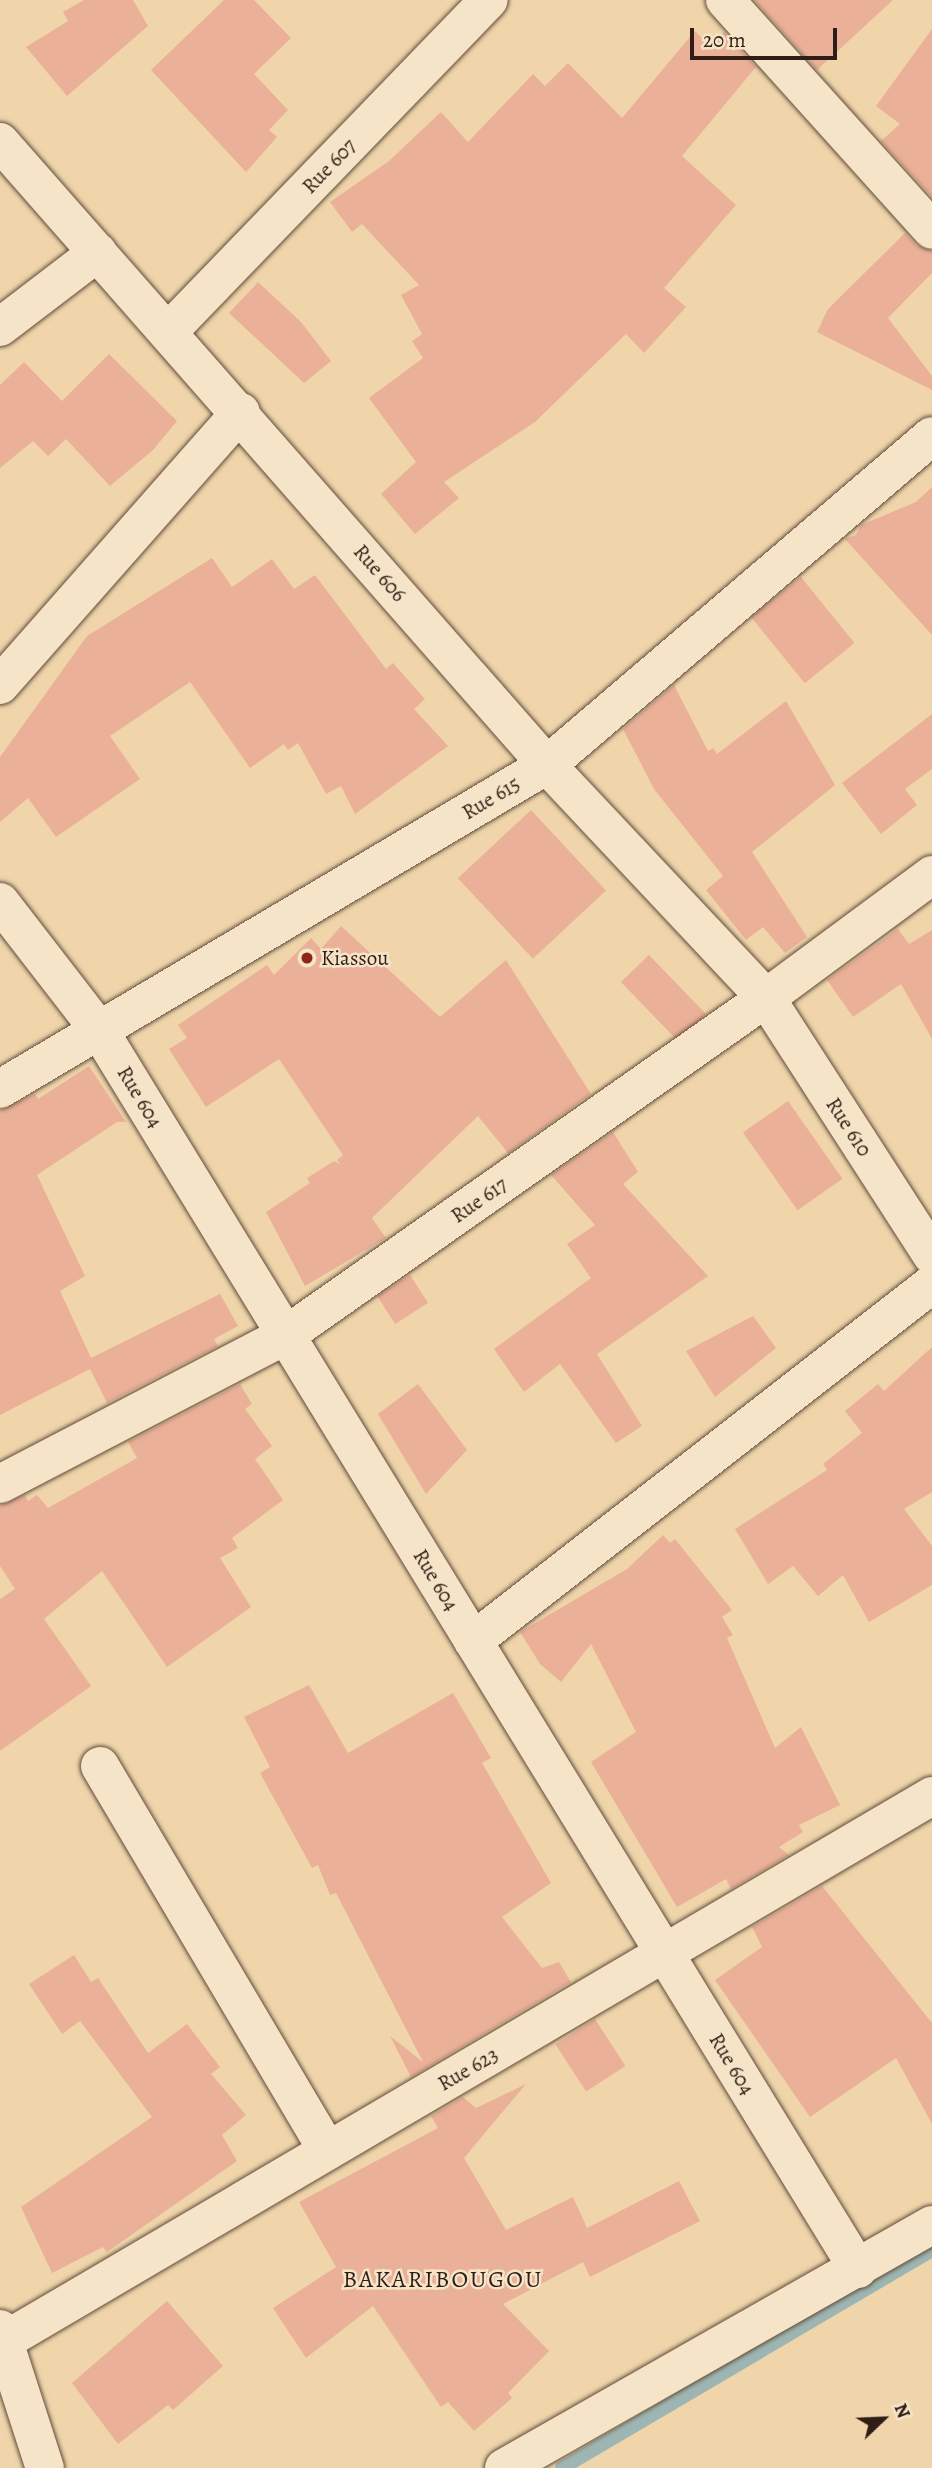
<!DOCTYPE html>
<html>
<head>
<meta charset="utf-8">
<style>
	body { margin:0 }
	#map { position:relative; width:932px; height:2468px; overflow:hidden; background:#f0d5ab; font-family:Alegreya,serif }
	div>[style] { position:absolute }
	.stream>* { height:14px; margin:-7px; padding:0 7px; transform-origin:7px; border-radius:7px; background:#9eb6b3 }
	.building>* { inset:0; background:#ebb098; transform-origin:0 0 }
	.roads { filter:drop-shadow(0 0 2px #604c3b) drop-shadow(0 0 2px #604c3b) }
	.street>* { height:38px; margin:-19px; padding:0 19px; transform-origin:19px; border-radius:19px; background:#f5e4c8 }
	.dots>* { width:19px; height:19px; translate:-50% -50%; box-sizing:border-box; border:4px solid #f5e4c8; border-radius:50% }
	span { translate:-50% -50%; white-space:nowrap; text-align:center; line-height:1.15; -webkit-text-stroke:5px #f5e4c8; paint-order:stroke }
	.street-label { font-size:21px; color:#301e16 }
	.poi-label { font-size:21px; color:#301e16 }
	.left { translate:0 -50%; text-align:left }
	.quarter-label { font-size:24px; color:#301e16; letter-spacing:2px }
	.north { position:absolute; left:848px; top:2384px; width:70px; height:70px; -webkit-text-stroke:5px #f5e4c8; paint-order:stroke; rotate:67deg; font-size:19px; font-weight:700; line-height:28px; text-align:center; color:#301e16 }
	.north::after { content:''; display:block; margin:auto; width:24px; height:32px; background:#301e16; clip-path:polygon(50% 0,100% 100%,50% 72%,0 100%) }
	.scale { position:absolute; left:690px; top:28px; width:147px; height:32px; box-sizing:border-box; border:4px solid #301e16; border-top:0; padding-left:9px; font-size:21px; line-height:24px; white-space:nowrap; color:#301e16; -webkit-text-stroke:5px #f5e4c8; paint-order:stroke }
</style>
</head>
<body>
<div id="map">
	<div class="stream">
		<i style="left:562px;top:2468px;width:429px;rotate:-30.5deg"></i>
	</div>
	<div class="building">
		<i style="clip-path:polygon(84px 0,133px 0,148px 26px,67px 96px,26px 47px,68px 21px,63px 12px)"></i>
		<i style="clip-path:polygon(224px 0,254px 0,291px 38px,254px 74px,288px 110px,269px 130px,277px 137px,246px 172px,151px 70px)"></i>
		<i style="clip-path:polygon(754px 0,893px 0,817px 70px)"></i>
		<i style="clip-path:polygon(932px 29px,932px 197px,881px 141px,900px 124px,876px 106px)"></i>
		<i style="clip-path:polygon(695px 31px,710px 46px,724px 32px,756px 67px,682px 156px,736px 205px,664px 288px,686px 307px,644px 353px,626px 334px,535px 422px,444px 482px,459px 498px,415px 534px,381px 494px,416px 462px,369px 398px,423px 358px,412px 341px,422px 334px,401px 295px,419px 285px,362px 224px,352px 232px,330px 202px,389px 161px,441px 112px,468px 142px,533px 74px,545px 86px,568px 63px,622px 118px)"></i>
		<i style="clip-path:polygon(905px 233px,916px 245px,932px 251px,932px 273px,888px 318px,932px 376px,932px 390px,817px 332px,828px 309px)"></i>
		<i style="clip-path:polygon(258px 282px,301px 322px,331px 361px,304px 383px,229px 313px)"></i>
		<i style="clip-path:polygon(109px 354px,177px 421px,153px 450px,110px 486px,66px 439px,48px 456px,33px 441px,0 468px,0 385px,24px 362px,62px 401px)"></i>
		<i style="clip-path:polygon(932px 487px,932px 635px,845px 539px,856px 535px,861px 525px,916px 502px)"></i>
		<i style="clip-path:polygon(212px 558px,232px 587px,272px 559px,294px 589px,315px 575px,386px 669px,393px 663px,425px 699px,414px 709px,448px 746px,355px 814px,341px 786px,326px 794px,298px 743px,288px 750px,284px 744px,250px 768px,190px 682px,110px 736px,140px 779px,56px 837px,28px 798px,0 822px,0 757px,87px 636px)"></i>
		<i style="left:801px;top:577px;width:85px;height:64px;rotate:51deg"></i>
		<i style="clip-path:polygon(674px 685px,708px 751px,713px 748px,717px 754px,786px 701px,835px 785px,752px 852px,807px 937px,785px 953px,763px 927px,746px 940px,706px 890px,723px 876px,654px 789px,623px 729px)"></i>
		<i style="clip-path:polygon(932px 714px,932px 769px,905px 789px,917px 805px,881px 834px,842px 783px)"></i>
		<i style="left:531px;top:810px;width:110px;height:100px;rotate:47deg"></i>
		<i style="clip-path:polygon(341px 926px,440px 1017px,506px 960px,591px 1094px,508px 1153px,478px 1116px,372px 1218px,386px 1238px,305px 1286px,266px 1212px,310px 1183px,307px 1178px,334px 1161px,340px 1164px,337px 1160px,343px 1155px,279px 1059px,206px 1107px,169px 1049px,187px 1038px,178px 1025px,267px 965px,274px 975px,311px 938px,321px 949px)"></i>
		<i style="clip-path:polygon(898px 929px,909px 944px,932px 930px,932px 1039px,901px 984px,853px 1017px,827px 980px)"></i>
		<i style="left:649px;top:955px;width:82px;height:39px;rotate:46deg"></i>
		<i style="clip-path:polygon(89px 1066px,126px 1122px,117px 1122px,37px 1175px,85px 1276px,60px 1291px,91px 1358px,220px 1294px,238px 1326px,214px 1339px,218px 1346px,107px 1403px,90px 1369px,0 1415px,0 1111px,35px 1094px,38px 1099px)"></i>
		<i style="left:788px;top:1101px;width:95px;height:55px;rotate:55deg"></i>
		<i style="clip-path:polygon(613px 1132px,638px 1172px,623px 1184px,708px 1276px,597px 1354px,642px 1426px,616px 1443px,560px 1364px,524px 1392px,494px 1349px,591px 1278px,567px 1244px,595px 1225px,551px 1175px)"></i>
		<i style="left:410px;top:1275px;width:33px;height:39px;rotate:57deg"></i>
		<i style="clip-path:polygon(753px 1316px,776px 1348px,715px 1397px,686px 1351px)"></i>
		<i style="clip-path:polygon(932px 1347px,932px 1492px,904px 1509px,932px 1546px,932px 1585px,869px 1622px,843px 1575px,818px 1596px,793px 1566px,768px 1584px,735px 1529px,827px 1470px,823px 1464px,862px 1433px,845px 1411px,878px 1384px,884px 1391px)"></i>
		<i style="clip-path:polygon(240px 1384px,252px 1404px,245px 1409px,272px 1446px,255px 1459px,283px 1500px,232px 1538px,238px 1548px,220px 1558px,251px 1607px,167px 1667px,102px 1571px,44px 1619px,91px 1686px,0 1751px,0 1599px,15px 1589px,0 1566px,0 1506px,25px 1495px,28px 1501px,37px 1495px,48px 1508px,137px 1458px,128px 1442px)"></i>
		<i style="clip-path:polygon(418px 1384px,467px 1450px,426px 1494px,378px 1414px)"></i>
		<i style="clip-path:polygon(663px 1535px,670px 1543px,675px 1539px,732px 1610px,722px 1617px,733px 1635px,727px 1638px,775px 1748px,801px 1727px,840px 1805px,799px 1825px,803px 1832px,779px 1847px,789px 1855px,731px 1889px,726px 1879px,677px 1907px,591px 1762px,636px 1732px,591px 1644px,561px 1682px,540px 1664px,520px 1632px,627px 1569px)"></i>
		<i style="clip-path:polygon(309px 1685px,348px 1753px,453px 1693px,491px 1758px,482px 1763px,551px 1883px,502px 1917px,542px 1968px,559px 1962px,571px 1982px,411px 2077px,390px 2036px,423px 2062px,336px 1893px,330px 1895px,318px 1865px,312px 1868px,260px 1773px,270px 1767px,244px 1717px)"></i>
		<i style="clip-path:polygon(822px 1886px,932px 2023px,932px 2124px,896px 2058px,810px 2117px,715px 1980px,762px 1947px,752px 1927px)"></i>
		<i style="clip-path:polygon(74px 1955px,91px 1982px,98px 1978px,148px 2053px,187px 2024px,220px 2067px,211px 2074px,246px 2115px,222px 2135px,237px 2161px,107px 2252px,103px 2247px,52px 2273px,21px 2207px,152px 2117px,80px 2021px,62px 2034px,29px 1984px)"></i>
		<i style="left:595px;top:2019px;width:56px;height:47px;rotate:57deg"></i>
		<i style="clip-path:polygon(526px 2084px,464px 2158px,506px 2230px,573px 2197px,587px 2228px,679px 2181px,700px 2221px,590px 2277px,583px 2262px,503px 2304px,549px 2351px,508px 2393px,512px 2398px,474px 2431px,448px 2402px,441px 2407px,373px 2306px,306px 2358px,273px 2308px,336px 2267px,299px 2202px,438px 2128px,431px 2116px,463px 2097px,476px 2108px)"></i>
		<i style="clip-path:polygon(167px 2301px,223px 2366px,173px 2410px,168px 2405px,118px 2444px,72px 2383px)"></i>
	</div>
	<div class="roads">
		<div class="street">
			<i style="left:725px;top:0;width:309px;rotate:48deg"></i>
			<i style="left:0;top:142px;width:829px;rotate:48.72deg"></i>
			<i style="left:547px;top:765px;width:320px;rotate:46.8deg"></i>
			<i style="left:766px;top:998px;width:307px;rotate:57.2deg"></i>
			<i style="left:0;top:327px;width:123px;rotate:-37.4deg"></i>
			<i style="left:169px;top:331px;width:460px;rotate:-46deg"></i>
			<i style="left:0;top:685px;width:364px;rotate:-48.6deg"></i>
			<i style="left:0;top:902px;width:162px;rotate:52.3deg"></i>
			<i style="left:99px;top:1030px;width:1453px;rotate:58.51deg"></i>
			<i style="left:0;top:1089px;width:636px;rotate:-30.64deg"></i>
			<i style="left:547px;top:765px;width:506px;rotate:-40.52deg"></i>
			<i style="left:0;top:1484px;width:322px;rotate:-27.5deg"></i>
			<i style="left:286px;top:1335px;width:586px;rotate:-35.07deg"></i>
			<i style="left:766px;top:998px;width:207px;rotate:-36.5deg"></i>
			<i style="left:473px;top:1641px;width:581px;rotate:-37.87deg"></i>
			<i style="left:100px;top:1766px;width:447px;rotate:59.4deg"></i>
			<i style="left:0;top:2329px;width:146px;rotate:72.1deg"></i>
			<i style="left:4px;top:2341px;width:1076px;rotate:-30.43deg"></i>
			<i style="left:504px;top:2468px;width:492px;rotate:-29.6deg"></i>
		</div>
	</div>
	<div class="dots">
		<i style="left:307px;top:958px;background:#8f2418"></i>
	</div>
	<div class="street-label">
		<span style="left:329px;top:166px;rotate:-46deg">Rue 607</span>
		<span style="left:380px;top:573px;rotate:49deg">Rue 606</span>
		<span style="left:491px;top:798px;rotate:-31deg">Rue 615</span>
		<span style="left:140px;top:1097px;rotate:59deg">Rue 604</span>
		<span style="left:849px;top:1127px;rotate:57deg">Rue 610</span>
		<span style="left:479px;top:1200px;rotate:-35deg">Rue 617</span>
		<span style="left:436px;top:1580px;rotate:59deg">Rue 604</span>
		<span style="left:732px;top:2064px;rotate:59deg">Rue 604</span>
		<span style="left:468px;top:2069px;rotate:-30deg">Rue 623</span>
	</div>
	<div class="poi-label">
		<span class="left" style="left:321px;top:958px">Kiassou</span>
	</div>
	<div class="quarter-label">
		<span style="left:443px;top:2280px">BAKARIBOUGOU</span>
	</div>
	<div class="north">N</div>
	<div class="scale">20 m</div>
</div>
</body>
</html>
